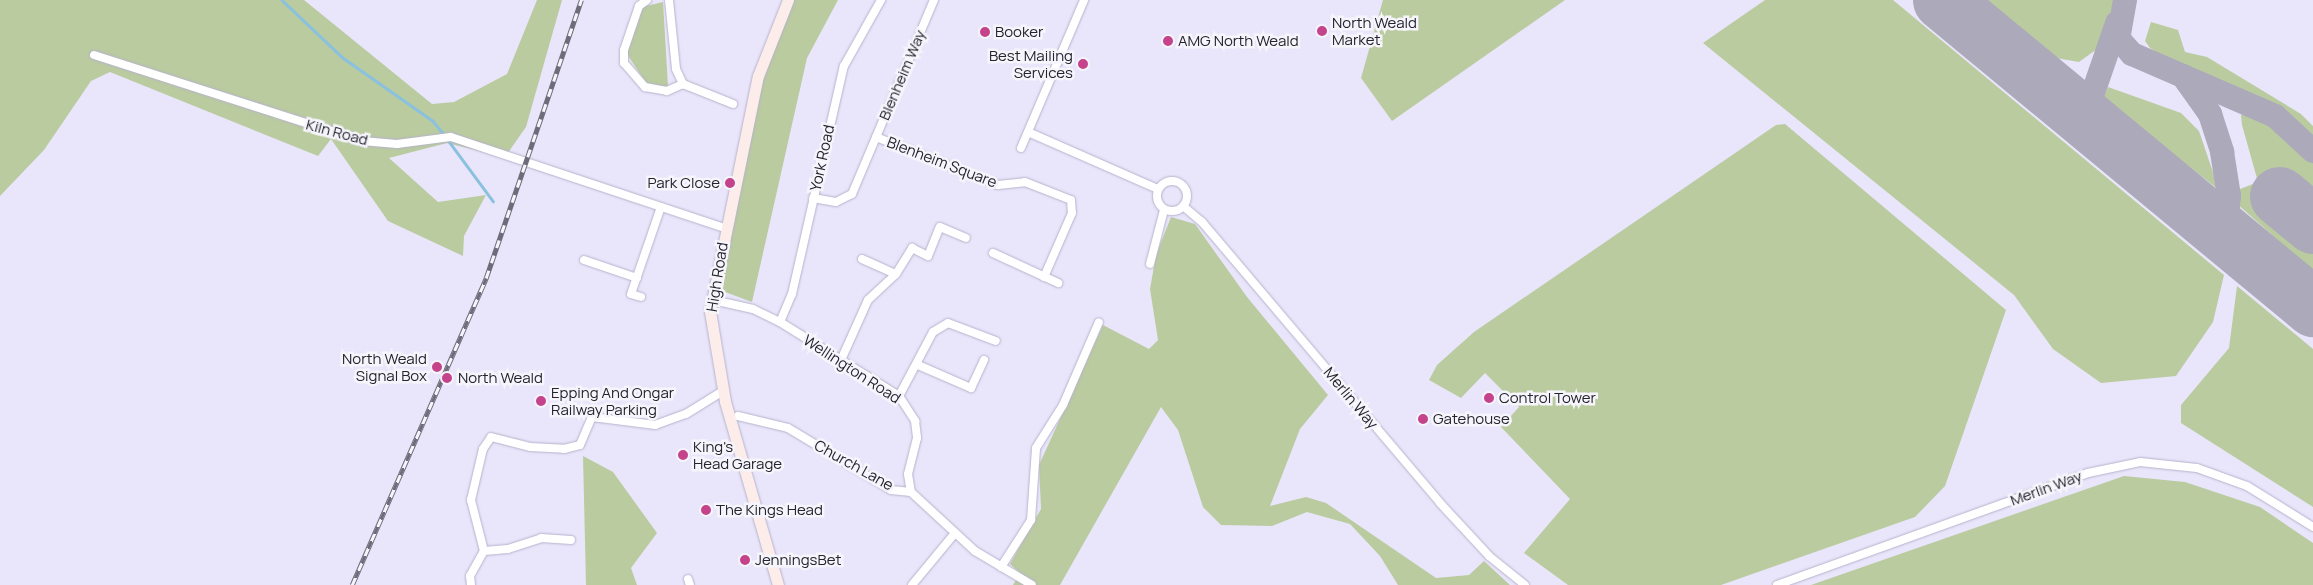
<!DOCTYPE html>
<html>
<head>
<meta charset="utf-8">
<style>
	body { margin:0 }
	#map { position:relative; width:2313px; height:585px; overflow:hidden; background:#e9e6fb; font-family:Manrope,sans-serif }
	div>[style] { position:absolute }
	.green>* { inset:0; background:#bacba0 }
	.stream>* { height:2.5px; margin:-1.25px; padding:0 1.25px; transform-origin:1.25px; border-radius:1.25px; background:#89c1df }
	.taxiway>* { height:24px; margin:-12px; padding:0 12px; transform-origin:12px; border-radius:12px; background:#aca9ba }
	.runway>* { height:59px; margin:-29.5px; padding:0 29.5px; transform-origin:29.5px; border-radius:29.5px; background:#aca9ba }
	.roads { filter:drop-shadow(0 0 1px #b6b2cc) drop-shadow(0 0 1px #b6b2cc) }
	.street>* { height:8px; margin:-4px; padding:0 4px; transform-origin:4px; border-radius:4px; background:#fff }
	.street>.ring { margin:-4px; padding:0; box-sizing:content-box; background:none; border:8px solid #fff; border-radius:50% }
	.secondary>* { height:11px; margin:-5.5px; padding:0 5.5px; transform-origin:5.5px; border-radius:5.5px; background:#fcedea }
	.rail>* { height:4.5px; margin-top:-2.25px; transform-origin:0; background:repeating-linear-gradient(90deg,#f6f5fb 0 8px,#6e6c7a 0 16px); box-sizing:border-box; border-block:1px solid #6e6c7a }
	.dots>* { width:14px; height:14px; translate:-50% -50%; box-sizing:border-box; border:2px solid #f6f5fb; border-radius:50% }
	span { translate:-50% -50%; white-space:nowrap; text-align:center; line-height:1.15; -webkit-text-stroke:5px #f6f5fb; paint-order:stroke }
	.poi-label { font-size:15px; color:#25232d }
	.left { translate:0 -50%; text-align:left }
	.right { translate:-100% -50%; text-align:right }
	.street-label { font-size:15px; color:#25232d }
</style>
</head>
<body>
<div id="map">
	<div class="green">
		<i style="clip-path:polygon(0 0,304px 0,432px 104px,454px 102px,507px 74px,537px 0,562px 0,526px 127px,505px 157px,447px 143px,389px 158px,438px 202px,486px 195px,464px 236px,463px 256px,388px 221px,331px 139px,318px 156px,110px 72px,91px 81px,44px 150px,0 196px)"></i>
		<i style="clip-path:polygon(794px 0,838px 0,807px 58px,752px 302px,725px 292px,721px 285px,756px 106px,770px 55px)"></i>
		<i style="clip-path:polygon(1383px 0,1565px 0,1392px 121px,1361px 78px)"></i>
		<i style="clip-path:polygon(1765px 0,1893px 0,2224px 275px,2213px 322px,2176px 376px,2101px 383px,2053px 349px,2014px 295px,1703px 43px)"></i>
		<i style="clip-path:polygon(1987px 0,2115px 0,2097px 49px,2079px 62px,2056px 58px)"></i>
		<i style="clip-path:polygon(663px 2px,668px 86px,662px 87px,646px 83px,627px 54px,642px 7px)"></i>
		<i style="clip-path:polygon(2151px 22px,2178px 30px,2185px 52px,2207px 57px,2301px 114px,2313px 126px,2313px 140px,2272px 105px,2174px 64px,2150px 48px,2145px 41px)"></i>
		<i style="clip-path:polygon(2108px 87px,2181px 113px,2199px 131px,2219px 190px,2103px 99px)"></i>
		<i style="clip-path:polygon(2251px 111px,2313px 159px,2313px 271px,2236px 203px,2235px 191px,2258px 182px,2242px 125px,2241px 115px)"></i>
		<i style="clip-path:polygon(1785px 124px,2006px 310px,1945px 486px,1915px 517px,1721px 585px,1568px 585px,1524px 553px,1570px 499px,1501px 427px,1519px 407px,1485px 373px,1461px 398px,1429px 380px,1437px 365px,1474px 332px,1776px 125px)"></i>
		<i style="clip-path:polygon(1171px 217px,1195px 224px,1247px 297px,1328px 395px,1300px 429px,1270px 506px,1306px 497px,1326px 503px,1436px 578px,1469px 575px,1484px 561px,1510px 585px,1398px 585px,1380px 556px,1350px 524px,1307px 512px,1272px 526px,1221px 525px,1203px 507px,1178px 430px,1161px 407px,1060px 585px,1013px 585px,1020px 573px,1010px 564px,1041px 509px,1039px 465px,1103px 325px,1149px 349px,1158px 340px,1150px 289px,1156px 255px)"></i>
		<i style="clip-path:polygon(2237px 286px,2313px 349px,2313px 507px,2181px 423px,2181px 405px,2229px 348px)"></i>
		<i style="clip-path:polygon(583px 456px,613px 472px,657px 533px,631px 568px,637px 585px,586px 585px)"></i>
		<i style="clip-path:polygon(2124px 476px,2185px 482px,2260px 507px,2313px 543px,2313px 585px,1811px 585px)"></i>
	</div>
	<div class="stream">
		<i style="left:282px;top:0;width:83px;rotate:43.5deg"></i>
		<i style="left:342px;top:57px;width:111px;rotate:35.1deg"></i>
		<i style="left:433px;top:121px;width:19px;rotate:51deg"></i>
		<i style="left:448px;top:140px;width:76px;rotate:53.6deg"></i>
	</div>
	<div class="taxiway">
		<i style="left:2125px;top:0;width:39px;rotate:100deg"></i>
		<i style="left:2118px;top:38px;width:21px;rotate:49deg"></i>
		<i style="left:2132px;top:54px;width:156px;rotate:23.4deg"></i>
		<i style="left:2275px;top:116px;width:52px;rotate:42.6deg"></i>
		<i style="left:2183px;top:76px;width:47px;rotate:54.6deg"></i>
		<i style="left:2210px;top:114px;width:40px;rotate:72deg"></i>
		<i style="left:2222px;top:152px;width:45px;rotate:81deg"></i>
		<i style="left:2229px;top:196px;width:19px;rotate:96deg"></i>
		<i style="left:2227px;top:215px;width:16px;rotate:128deg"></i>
		<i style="left:2084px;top:119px;width:102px;rotate:-71deg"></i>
	</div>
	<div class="runway">
		<i style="left:1942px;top:0;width:482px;rotate:39.6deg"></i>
		<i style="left:2279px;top:196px;width:44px;rotate:39.5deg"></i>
	</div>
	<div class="roads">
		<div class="street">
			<i style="left:647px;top:0;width:10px;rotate:143deg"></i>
			<i style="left:639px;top:6px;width:46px;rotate:108.8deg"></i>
			<i style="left:624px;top:50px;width:13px;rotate:90deg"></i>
			<i style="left:624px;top:63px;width:32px;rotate:49deg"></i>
			<i style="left:645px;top:87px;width:22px;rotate:10deg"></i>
			<i style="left:667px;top:91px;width:17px;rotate:-24deg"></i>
			<i style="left:669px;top:0;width:69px;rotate:84.2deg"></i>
			<i style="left:676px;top:69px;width:17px;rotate:65deg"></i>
			<i style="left:683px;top:84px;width:54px;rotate:21.8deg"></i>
			<i style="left:94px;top:55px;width:281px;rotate:17.8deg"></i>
			<i style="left:362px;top:141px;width:35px;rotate:5deg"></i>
			<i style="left:397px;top:144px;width:54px;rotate:-7.4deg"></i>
			<i style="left:451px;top:137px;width:289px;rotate:18.4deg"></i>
			<i style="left:1028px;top:132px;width:142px;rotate:23.7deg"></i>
			<i style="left:876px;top:137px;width:131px;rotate:21.5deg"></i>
			<i style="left:998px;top:185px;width:27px;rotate:-6deg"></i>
			<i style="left:1025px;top:182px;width:49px;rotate:21.4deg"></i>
			<i style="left:1071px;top:200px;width:13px;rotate:86deg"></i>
			<i style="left:1072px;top:213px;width:70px;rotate:113.6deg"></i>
			<i style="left:1021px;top:148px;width:161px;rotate:-66.9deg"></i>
			<i class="ring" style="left:1157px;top:181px;width:22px;height:22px"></i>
			<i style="left:813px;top:198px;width:23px;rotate:10deg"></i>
			<i style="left:836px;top:202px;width:18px;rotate:-27deg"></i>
			<i style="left:852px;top:194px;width:211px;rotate:-67.1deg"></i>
			<i style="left:1183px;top:206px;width:25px;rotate:40deg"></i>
			<i style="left:1202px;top:222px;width:368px;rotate:49.7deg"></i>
			<i style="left:1440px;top:503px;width:72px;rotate:47.2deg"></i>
			<i style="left:1489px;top:556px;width:46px;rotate:38.9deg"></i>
			<i style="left:993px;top:253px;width:72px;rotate:24.8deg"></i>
			<i style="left:862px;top:259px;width:37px;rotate:24deg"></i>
			<i style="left:584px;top:260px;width:56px;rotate:18.8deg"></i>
			<i style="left:1150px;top:264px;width:56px;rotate:-75.5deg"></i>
			<i style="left:641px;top:297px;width:10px;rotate:-163deg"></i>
			<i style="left:631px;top:294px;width:92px;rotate:-71deg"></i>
			<i style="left:713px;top:300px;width:41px;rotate:12.7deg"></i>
			<i style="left:753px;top:309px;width:30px;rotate:26deg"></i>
			<i style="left:780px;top:322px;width:140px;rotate:31.9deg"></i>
			<i style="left:899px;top:396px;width:30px;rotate:57deg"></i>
			<i style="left:915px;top:421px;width:17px;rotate:83deg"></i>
			<i style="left:917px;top:438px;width:37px;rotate:104deg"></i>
			<i style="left:908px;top:474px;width:18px;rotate:81deg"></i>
			<i style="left:911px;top:492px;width:87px;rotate:42.7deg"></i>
			<i style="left:975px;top:551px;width:66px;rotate:30.8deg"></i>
			<i style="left:780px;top:322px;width:30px;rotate:-67deg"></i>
			<i style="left:792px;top:294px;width:234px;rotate:-77.2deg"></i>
			<i style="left:844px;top:66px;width:76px;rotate:-60.7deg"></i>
			<i style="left:841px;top:360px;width:66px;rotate:-65.8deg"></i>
			<i style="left:868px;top:300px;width:38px;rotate:-43deg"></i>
			<i style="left:896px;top:274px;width:31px;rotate:-58deg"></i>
			<i style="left:912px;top:248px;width:18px;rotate:27deg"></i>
			<i style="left:928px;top:256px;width:31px;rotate:-68deg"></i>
			<i style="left:940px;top:227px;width:28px;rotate:23deg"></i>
			<i style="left:918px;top:365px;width:58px;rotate:23.5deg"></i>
			<i style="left:971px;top:388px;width:31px;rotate:-65deg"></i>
			<i style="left:899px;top:396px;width:72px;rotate:-62deg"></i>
			<i style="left:933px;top:332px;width:17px;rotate:-31deg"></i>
			<i style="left:948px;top:323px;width:51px;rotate:20.6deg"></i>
			<i style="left:738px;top:416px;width:51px;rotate:13.5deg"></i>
			<i style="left:788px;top:428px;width:120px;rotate:31deg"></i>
			<i style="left:891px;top:490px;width:20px;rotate:6deg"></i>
			<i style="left:484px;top:551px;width:24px;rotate:-5deg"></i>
			<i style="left:508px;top:549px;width:35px;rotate:-18deg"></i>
			<i style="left:541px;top:538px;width:30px;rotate:4deg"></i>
			<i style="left:1001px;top:567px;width:56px;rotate:-57.4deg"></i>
			<i style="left:1031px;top:520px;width:72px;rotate:-86deg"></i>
			<i style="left:1036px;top:448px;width:51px;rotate:-57.9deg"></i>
			<i style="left:1063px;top:405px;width:90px;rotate:-66.6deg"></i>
			<i style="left:688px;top:579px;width:6px;rotate:72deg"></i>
			<i style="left:471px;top:585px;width:9px;rotate:-96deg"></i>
			<i style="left:470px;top:576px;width:29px;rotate:-61deg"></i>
			<i style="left:484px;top:551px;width:53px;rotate:-104.3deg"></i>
			<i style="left:471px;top:500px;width:52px;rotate:-76.8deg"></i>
			<i style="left:483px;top:449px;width:14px;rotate:-56deg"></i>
			<i style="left:491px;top:437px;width:40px;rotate:14.4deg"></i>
			<i style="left:530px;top:447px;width:34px;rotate:3deg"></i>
			<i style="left:564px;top:449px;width:16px;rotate:-14deg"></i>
			<i style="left:580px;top:445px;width:30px;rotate:-67deg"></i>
			<i style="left:592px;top:417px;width:64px;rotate:7.2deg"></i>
			<i style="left:655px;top:425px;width:33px;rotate:-20deg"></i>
			<i style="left:686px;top:414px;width:44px;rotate:-31.9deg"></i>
			<i style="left:912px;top:585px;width:67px;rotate:-50.4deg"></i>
			<i style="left:1777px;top:585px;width:331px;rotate:-19.8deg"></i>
			<i style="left:2088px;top:473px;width:53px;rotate:-11.9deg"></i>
			<i style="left:2140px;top:462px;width:57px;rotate:6deg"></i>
			<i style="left:2197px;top:468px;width:53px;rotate:19.8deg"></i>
			<i style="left:2247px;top:486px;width:78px;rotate:31.8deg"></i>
		</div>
		<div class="secondary">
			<i style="left:778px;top:585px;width:191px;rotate:-106.1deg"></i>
			<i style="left:725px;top:401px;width:91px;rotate:-99.5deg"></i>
			<i style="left:710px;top:311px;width:240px;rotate:-78.5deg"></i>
			<i style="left:758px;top:76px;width:82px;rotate:-68.5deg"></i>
		</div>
	</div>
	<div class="rail">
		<i style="left:352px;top:585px;width:335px;rotate:-66.4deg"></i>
		<i style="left:486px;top:278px;width:294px;rotate:-71.1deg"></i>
	</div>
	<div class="dots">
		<i style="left:1322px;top:31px;background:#c4438b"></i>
		<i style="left:985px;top:32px;background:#c4438b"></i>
		<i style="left:1168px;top:41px;background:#c4438b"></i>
		<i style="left:1083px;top:64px;background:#c4438b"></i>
		<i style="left:730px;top:183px;background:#c4438b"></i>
		<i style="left:437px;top:367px;background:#c4438b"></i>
		<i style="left:447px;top:378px;background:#c4438b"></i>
		<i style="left:1489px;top:398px;background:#c4438b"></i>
		<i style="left:541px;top:401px;background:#c4438b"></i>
		<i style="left:1423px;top:419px;background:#c4438b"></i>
		<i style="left:683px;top:455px;background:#c4438b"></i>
		<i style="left:706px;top:510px;background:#c4438b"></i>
		<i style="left:745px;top:560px;background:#c4438b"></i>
	</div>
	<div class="poi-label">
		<span class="left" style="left:1332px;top:31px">North Weald<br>Market</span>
		<span class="left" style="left:995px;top:32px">Booker</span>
		<span class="left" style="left:1178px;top:41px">AMG North Weald</span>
		<span class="right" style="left:1073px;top:64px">Best Mailing<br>Services</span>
		<span class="right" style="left:720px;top:183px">Park Close</span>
		<span class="right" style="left:427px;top:367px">North Weald<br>Signal Box</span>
		<span class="left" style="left:458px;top:378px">North Weald</span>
		<span class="left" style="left:551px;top:401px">Epping And Ongar<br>Railway Parking</span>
		<span class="left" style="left:1499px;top:398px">Control Tower</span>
		<span class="left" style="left:1433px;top:419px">Gatehouse</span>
		<span class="left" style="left:693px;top:455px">King's<br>Head Garage</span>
		<span class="left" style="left:716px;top:510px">The Kings Head</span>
		<span class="left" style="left:755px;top:560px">JenningsBet</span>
	</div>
	<div class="street-label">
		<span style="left:902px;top:75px;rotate:-67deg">Blenheim Way</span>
		<span style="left:337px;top:132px;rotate:15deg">Kiln Road</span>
		<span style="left:822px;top:158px;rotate:-78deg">York Road</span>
		<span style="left:942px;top:162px;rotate:21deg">Blenheim Square</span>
		<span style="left:717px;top:277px;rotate:-81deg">High Road</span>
		<span style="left:852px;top:369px;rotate:33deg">Wellington Road</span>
		<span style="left:1351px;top:398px;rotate:50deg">Merlin Way</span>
		<span style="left:854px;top:465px;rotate:29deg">Church Lane</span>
		<span style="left:2046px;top:488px;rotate:-20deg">Merlin Way</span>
	</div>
</div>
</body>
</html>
